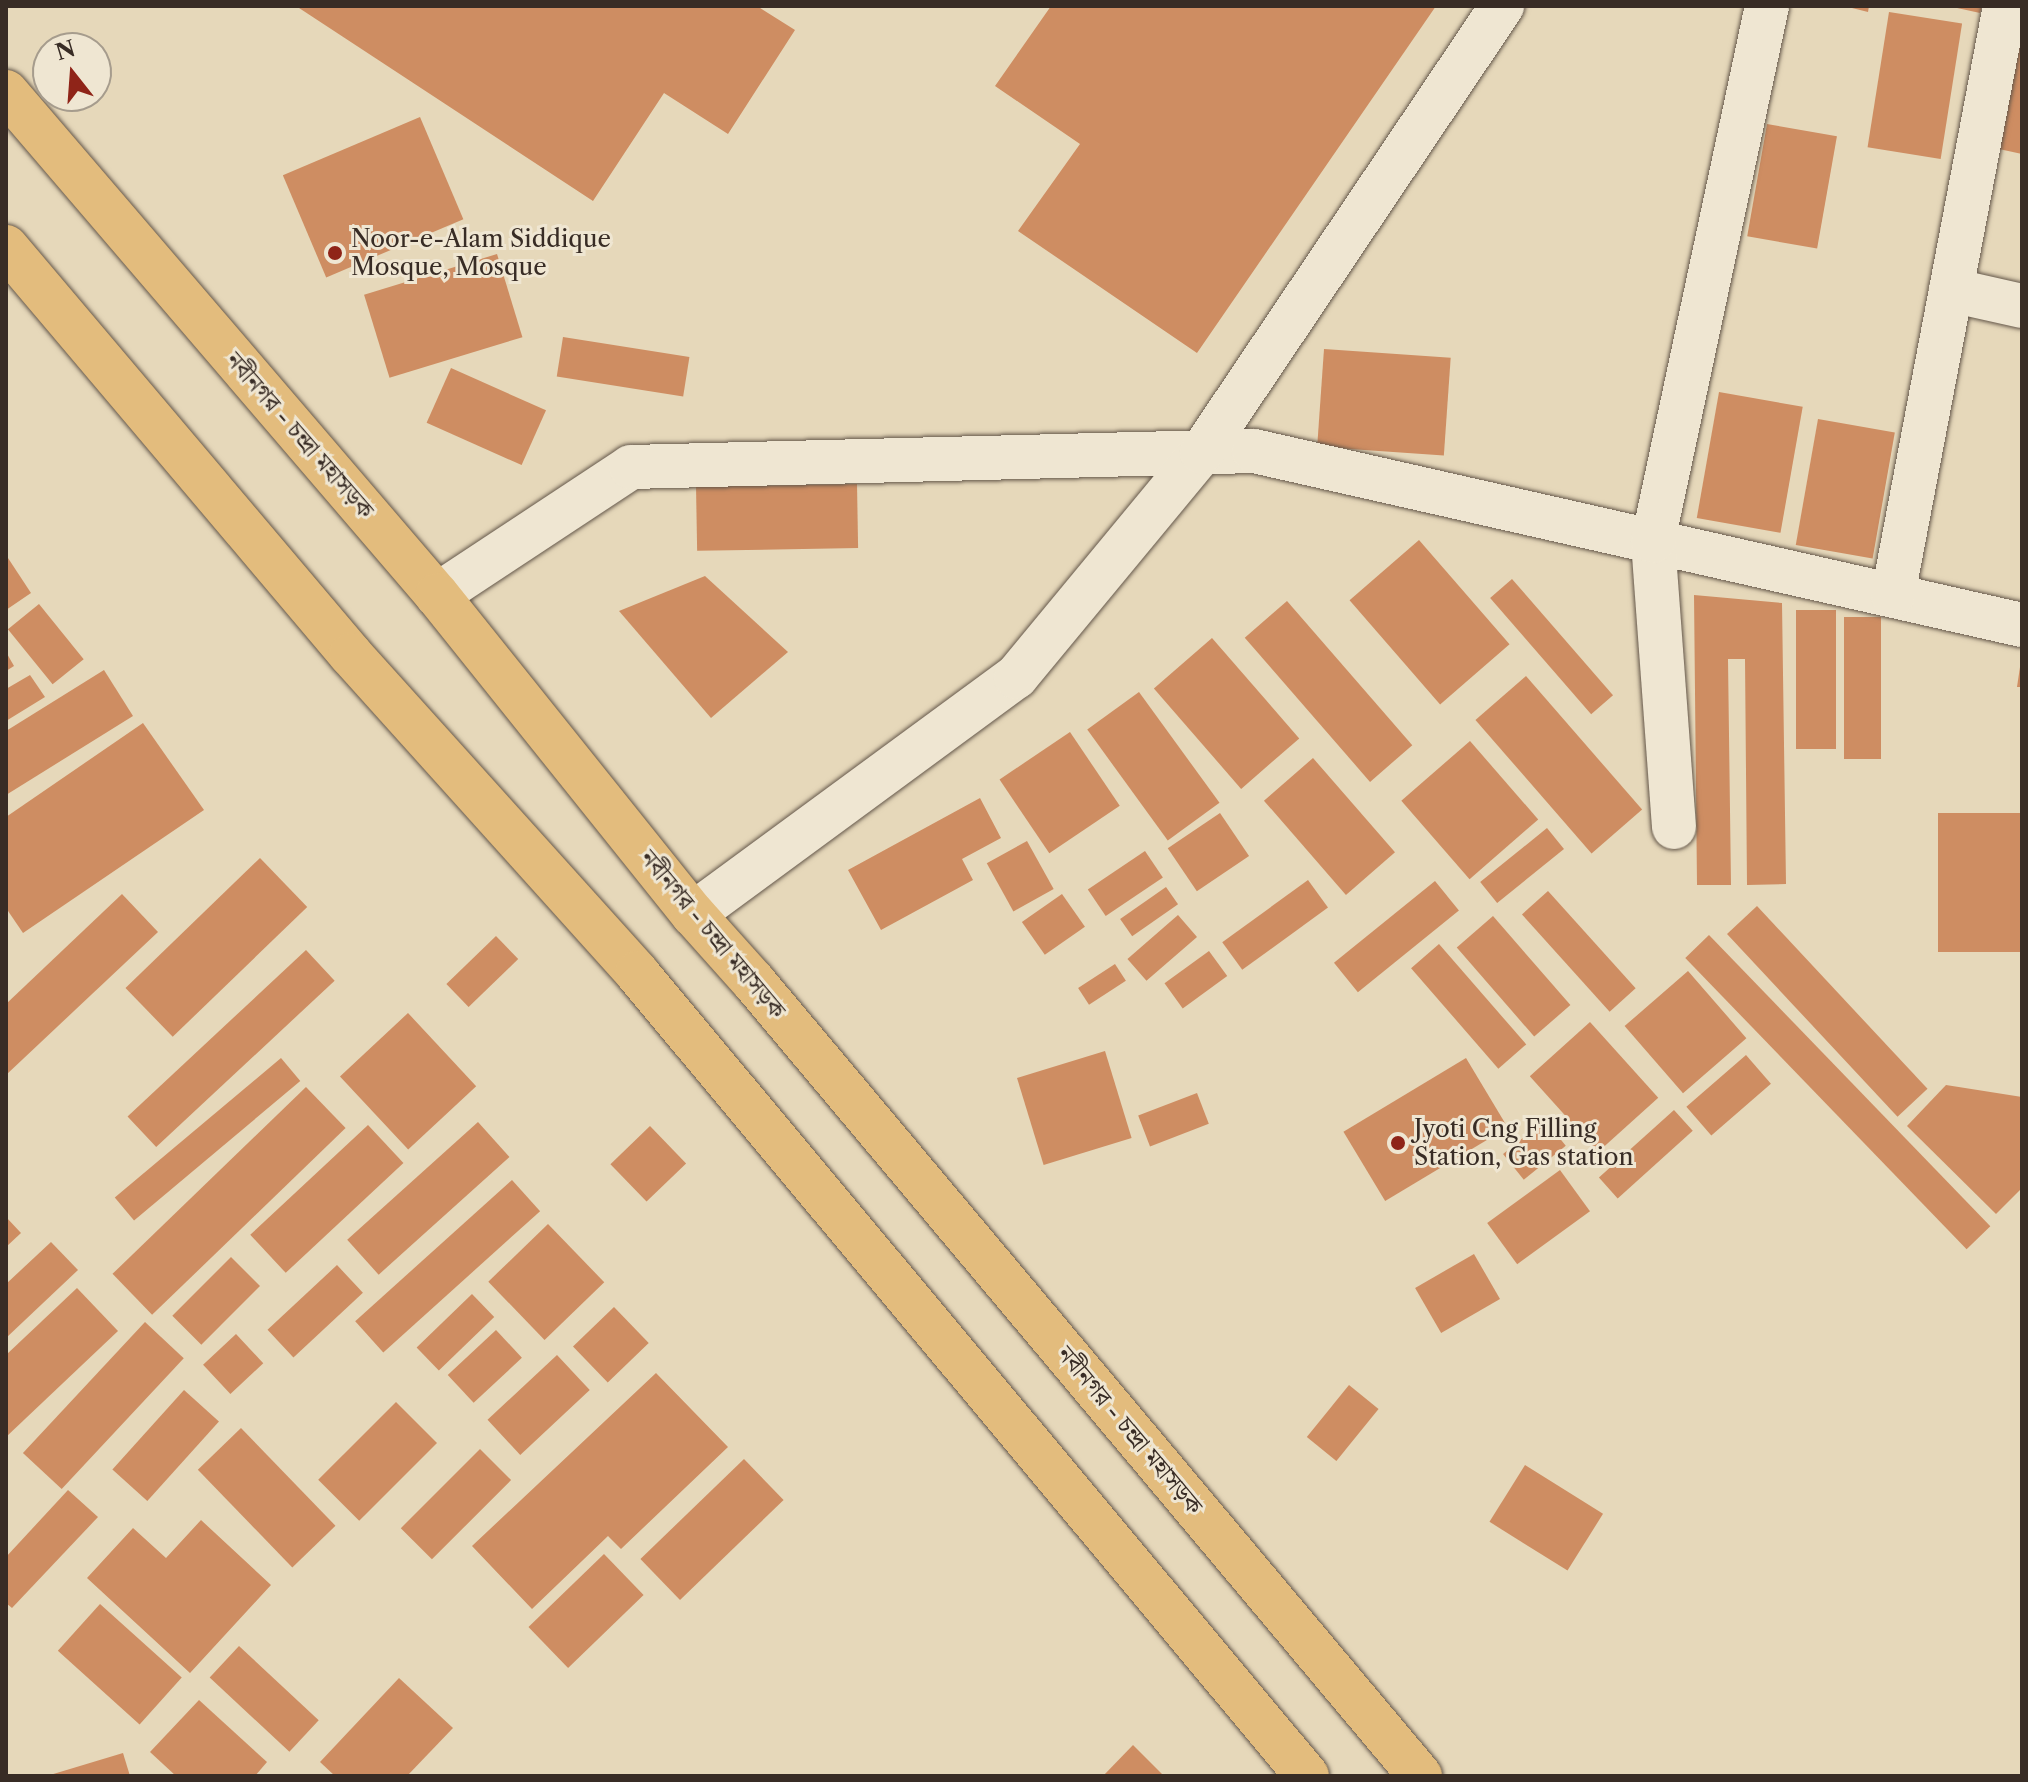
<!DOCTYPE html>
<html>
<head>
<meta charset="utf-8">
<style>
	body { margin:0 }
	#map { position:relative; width:2028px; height:1782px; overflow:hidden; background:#e6d8ba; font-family:"Libre Caslon Text","Noto Serif Bengali",serif }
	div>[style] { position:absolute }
	.building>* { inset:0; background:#ce8d62; transform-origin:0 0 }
	.roads { filter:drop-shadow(0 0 2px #64574a) drop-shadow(0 0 2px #64574a) }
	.street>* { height:44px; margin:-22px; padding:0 22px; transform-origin:22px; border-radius:22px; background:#efe6d2 }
	.highway>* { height:44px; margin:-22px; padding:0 22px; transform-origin:22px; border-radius:22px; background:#e3bc7d }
	.dots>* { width:22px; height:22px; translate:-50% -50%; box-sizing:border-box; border:4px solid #efe6d2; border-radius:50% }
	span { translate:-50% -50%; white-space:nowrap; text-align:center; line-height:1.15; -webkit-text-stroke:6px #efe6d2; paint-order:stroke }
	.poi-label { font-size:24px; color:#382c25 }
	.left { translate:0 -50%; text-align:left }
	.street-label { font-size:24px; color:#382c25 }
	.frame { position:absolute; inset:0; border:8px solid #382c25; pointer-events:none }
	.north { position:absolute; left:32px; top:32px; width:80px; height:80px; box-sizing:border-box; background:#efe6d2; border:2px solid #a69c8d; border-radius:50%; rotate:343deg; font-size:22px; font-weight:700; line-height:32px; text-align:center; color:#382c25 }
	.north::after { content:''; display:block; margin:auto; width:28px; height:36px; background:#8f2418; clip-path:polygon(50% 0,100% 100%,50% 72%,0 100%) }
</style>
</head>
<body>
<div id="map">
	<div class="building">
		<i style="clip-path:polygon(296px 6px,757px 6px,795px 30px,728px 134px,664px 93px,593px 201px)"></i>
		<i style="clip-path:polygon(1051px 6px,1436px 6px,1197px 353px,1018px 231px,1080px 144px,995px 86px)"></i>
		<i style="clip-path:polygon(1844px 6px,1869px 6px,1868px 12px)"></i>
		<i style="clip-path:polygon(1948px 6px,1982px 6px,1980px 13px)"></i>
		<i style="left:1889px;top:12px;width:74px;height:137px;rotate:9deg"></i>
		<i style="clip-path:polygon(2022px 34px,2022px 154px,1999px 149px)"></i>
		<i style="left:420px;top:117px;width:111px;height:149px;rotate:67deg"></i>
		<i style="left:1767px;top:124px;width:71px;height:114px;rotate:10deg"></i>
		<i style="left:497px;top:254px;width:87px;height:139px;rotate:73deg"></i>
		<i style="left:563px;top:337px;width:128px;height:40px;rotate:9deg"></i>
		<i style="left:1324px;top:349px;width:127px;height:98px;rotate:4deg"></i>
		<i style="left:451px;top:368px;width:104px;height:60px;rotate:24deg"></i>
		<i style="left:1719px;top:392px;width:85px;height:128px;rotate:10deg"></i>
		<i style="left:1818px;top:419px;width:78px;height:128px;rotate:10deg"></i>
		<i style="left:857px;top:484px;width:64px;height:161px;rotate:89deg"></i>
		<i style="left:1419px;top:540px;width:138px;height:92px;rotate:49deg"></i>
		<i style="clip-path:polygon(6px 555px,31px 593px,6px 610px)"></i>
		<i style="clip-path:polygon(705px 576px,788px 652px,711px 718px,619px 611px)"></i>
		<i style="left:1512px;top:579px;width:154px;height:29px;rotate:49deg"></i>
		<i style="clip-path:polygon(1694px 595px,1782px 603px,1786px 884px,1747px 885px,1745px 659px,1728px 659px,1731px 885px,1697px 885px)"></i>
		<i style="left:1287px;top:601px;width:191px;height:56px;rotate:49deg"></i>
		<i style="left:39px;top:604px;width:71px;height:40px;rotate:51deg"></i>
		<i style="left:1796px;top:610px;width:40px;height:139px"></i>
		<i style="left:1844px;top:617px;width:37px;height:142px"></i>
		<i style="left:1212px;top:638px;width:133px;height:77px;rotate:49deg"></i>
		<i style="clip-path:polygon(6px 652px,14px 666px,6px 671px)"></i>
		<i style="clip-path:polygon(2020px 667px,2022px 667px,2022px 687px,2017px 687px)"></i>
		<i style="clip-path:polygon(104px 670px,133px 716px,6px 795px,6px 731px)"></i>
		<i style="clip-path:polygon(30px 675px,45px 697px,6px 721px,6px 689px)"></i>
		<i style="left:1526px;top:676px;width:177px;height:67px;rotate:49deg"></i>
		<i style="left:1139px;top:692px;width:137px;height:64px;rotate:54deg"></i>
		<i style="clip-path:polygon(143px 723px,204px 810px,23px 933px,6px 908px,6px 817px)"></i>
		<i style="left:1070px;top:732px;width:89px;height:85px;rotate:56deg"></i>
		<i style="left:1470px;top:741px;width:104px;height:91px;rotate:49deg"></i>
		<i style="left:1313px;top:758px;width:125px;height:65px;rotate:49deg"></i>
		<i style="clip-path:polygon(980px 798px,1001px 838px,962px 859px,973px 880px,881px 930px,848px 870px)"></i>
		<i style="left:1220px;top:813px;width:52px;height:63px;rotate:56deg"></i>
		<i style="left:1938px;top:813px;width:84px;height:139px"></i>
		<i style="left:1547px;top:828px;width:27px;height:86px;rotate:51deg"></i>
		<i style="left:1027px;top:841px;width:55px;height:46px;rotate:61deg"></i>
		<i style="left:1145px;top:851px;width:32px;height:69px;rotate:56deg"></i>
		<i style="left:260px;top:858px;width:68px;height:187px;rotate:46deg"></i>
		<i style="left:1308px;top:880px;width:34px;height:106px;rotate:54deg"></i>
		<i style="left:1435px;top:881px;width:38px;height:130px;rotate:51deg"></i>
		<i style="left:1166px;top:887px;width:21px;height:56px;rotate:55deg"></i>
		<i style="left:1548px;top:891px;width:131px;height:35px;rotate:48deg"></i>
		<i style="clip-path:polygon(122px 894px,158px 932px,6px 1075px,6px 1004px)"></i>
		<i style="left:1062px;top:894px;width:40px;height:49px;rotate:55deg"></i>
		<i style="left:1757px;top:906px;width:250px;height:41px;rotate:47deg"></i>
		<i style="left:1178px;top:915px;width:29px;height:67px;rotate:49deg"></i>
		<i style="left:1493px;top:916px;width:118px;height:48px;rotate:49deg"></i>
		<i style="left:1709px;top:935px;width:405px;height:33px;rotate:46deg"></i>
		<i style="left:496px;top:936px;width:32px;height:69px;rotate:46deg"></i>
		<i style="left:1439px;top:944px;width:133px;height:37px;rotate:49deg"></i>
		<i style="left:306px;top:950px;width:42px;height:244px;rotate:47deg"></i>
		<i style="left:1209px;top:951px;width:31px;height:55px;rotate:54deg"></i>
		<i style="left:1115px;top:964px;width:20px;height:44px;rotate:57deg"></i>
		<i style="left:1688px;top:971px;width:89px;height:84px;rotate:49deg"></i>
		<i style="left:408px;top:1013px;width:100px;height:93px;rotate:47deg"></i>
		<i style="left:1590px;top:1022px;width:102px;height:81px;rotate:48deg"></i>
		<i style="left:1105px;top:1051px;width:91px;height:92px;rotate:73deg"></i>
		<i style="left:1746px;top:1055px;width:38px;height:79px;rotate:49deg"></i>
		<i style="left:281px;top:1058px;width:30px;height:217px;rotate:50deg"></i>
		<i style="left:1466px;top:1058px;width:81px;height:143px;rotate:59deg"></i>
		<i style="clip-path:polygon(1946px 1085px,2022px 1097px,2022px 1188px,1996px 1214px,1907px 1126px)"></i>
		<i style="left:306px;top:1087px;width:57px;height:269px;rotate:46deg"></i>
		<i style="left:1197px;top:1093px;width:33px;height:63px;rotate:69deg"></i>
		<i style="left:1674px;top:1110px;width:28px;height:101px;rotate:48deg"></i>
		<i style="left:1545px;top:1120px;width:33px;height:54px;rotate:51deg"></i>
		<i style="left:478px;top:1122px;width:47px;height:176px;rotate:48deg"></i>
		<i style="left:368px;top:1125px;width:52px;height:161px;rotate:47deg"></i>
		<i style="left:650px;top:1126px;width:52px;height:55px;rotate:46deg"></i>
		<i style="left:1560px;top:1170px;width:51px;height:90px;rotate:54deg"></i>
		<i style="left:512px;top:1180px;width:42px;height:211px;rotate:48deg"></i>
		<i style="clip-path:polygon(6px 1217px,21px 1233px,6px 1247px)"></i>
		<i style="left:548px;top:1224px;width:81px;height:83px;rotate:46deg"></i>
		<i style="clip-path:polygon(51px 1242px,78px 1270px,6px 1338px,6px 1284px)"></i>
		<i style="left:1474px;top:1254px;width:52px;height:68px;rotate:60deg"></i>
		<i style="left:231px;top:1257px;width:41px;height:83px;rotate:45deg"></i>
		<i style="left:337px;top:1265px;width:38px;height:95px;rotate:47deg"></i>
		<i style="clip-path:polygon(77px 1288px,118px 1331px,6px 1437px,6px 1355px)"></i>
		<i style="left:472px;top:1294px;width:32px;height:77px;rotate:46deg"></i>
		<i style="left:614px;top:1307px;width:50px;height:57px;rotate:46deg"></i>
		<i style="left:145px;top:1322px;width:53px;height:179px;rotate:43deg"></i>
		<i style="left:496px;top:1330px;width:38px;height:66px;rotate:47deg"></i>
		<i style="left:236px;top:1334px;width:40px;height:45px;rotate:47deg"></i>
		<i style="left:557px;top:1355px;width:48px;height:95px;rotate:47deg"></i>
		<i style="clip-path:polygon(656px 1373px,728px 1447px,621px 1549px,608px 1536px,532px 1609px,472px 1546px)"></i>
		<i style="left:1349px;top:1385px;width:38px;height:67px;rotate:39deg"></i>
		<i style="left:184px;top:1390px;width:47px;height:107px;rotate:42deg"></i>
		<i style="left:396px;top:1402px;width:58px;height:110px;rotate:45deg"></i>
		<i style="left:241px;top:1428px;width:136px;height:60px;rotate:46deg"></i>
		<i style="left:480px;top:1449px;width:44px;height:112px;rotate:45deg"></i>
		<i style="left:744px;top:1459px;width:57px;height:144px;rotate:46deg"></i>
		<i style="left:1525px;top:1465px;width:92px;height:67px;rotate:32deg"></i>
		<i style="clip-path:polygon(68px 1490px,98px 1517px,12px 1608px,6px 1603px,6px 1557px)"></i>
		<i style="clip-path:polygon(201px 1520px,271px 1585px,190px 1673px,87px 1578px,133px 1528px,166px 1558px)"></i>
		<i style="left:604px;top:1554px;width:57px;height:105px;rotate:46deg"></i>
		<i style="left:100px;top:1604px;width:110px;height:63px;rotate:42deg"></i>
		<i style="left:239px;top:1646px;width:109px;height:43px;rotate:43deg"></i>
		<i style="clip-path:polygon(399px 1678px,453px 1728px,407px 1776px,335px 1776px,320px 1762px)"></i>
		<i style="clip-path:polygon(199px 1700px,267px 1762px,255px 1776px,176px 1776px,150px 1752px)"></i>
		<i style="clip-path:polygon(1133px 1745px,1164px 1776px,1103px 1776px)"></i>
		<i style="clip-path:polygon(123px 1753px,130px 1776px,50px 1776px,50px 1775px)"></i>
	</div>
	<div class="roads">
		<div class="street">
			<i style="left:1951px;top:290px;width:73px;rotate:12.7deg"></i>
			<i style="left:437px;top:595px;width:232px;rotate:-33.4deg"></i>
			<i style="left:631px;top:467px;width:623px;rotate:-1.47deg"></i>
			<i style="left:1254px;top:451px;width:787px;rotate:12.77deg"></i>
			<i style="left:1893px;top:595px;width:600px;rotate:-79.23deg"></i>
			<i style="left:1674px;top:827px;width:287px;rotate:-94.2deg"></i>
			<i style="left:1653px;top:541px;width:547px;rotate:-77.97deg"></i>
			<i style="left:693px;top:914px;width:401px;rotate:-36.3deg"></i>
			<i style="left:1016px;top:677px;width:292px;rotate:-50.4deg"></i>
			<i style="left:1202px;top:452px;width:538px;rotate:-56.07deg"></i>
		</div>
		<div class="highway">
			<i style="left:6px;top:92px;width:662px;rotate:49.41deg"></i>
			<i style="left:437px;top:595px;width:409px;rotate:51.3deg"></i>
			<i style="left:693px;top:914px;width:90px;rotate:48.2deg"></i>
			<i style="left:753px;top:981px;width:1038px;rotate:50deg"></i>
			<i style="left:6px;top:247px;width:534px;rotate:49.78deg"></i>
			<i style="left:351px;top:655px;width:428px;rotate:48deg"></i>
			<i style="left:637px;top:973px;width:1046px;rotate:50.16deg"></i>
		</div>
	</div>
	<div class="dots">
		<i style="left:335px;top:253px;background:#8f2418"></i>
		<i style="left:1398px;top:1143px;background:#8f2418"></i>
	</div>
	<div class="poi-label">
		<span class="left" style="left:351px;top:253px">Noor-e-Alam Siddique<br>Mosque, Mosque</span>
		<span class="left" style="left:1414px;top:1143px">Jyoti Cng Filling<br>Station, Gas station</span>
	</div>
	<div class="street-label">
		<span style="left:300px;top:435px;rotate:49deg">নবীনগর - চন্দ্রা মহাসড়ক</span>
		<span style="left:713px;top:934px;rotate:50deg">নবীনগর - চন্দ্রা মহাসড়ক</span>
		<span style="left:1130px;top:1430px;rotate:50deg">নবীনগর - চন্দ্রা মহাসড়ক</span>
	</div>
	<div class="frame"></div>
	<div class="north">N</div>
</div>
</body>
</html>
